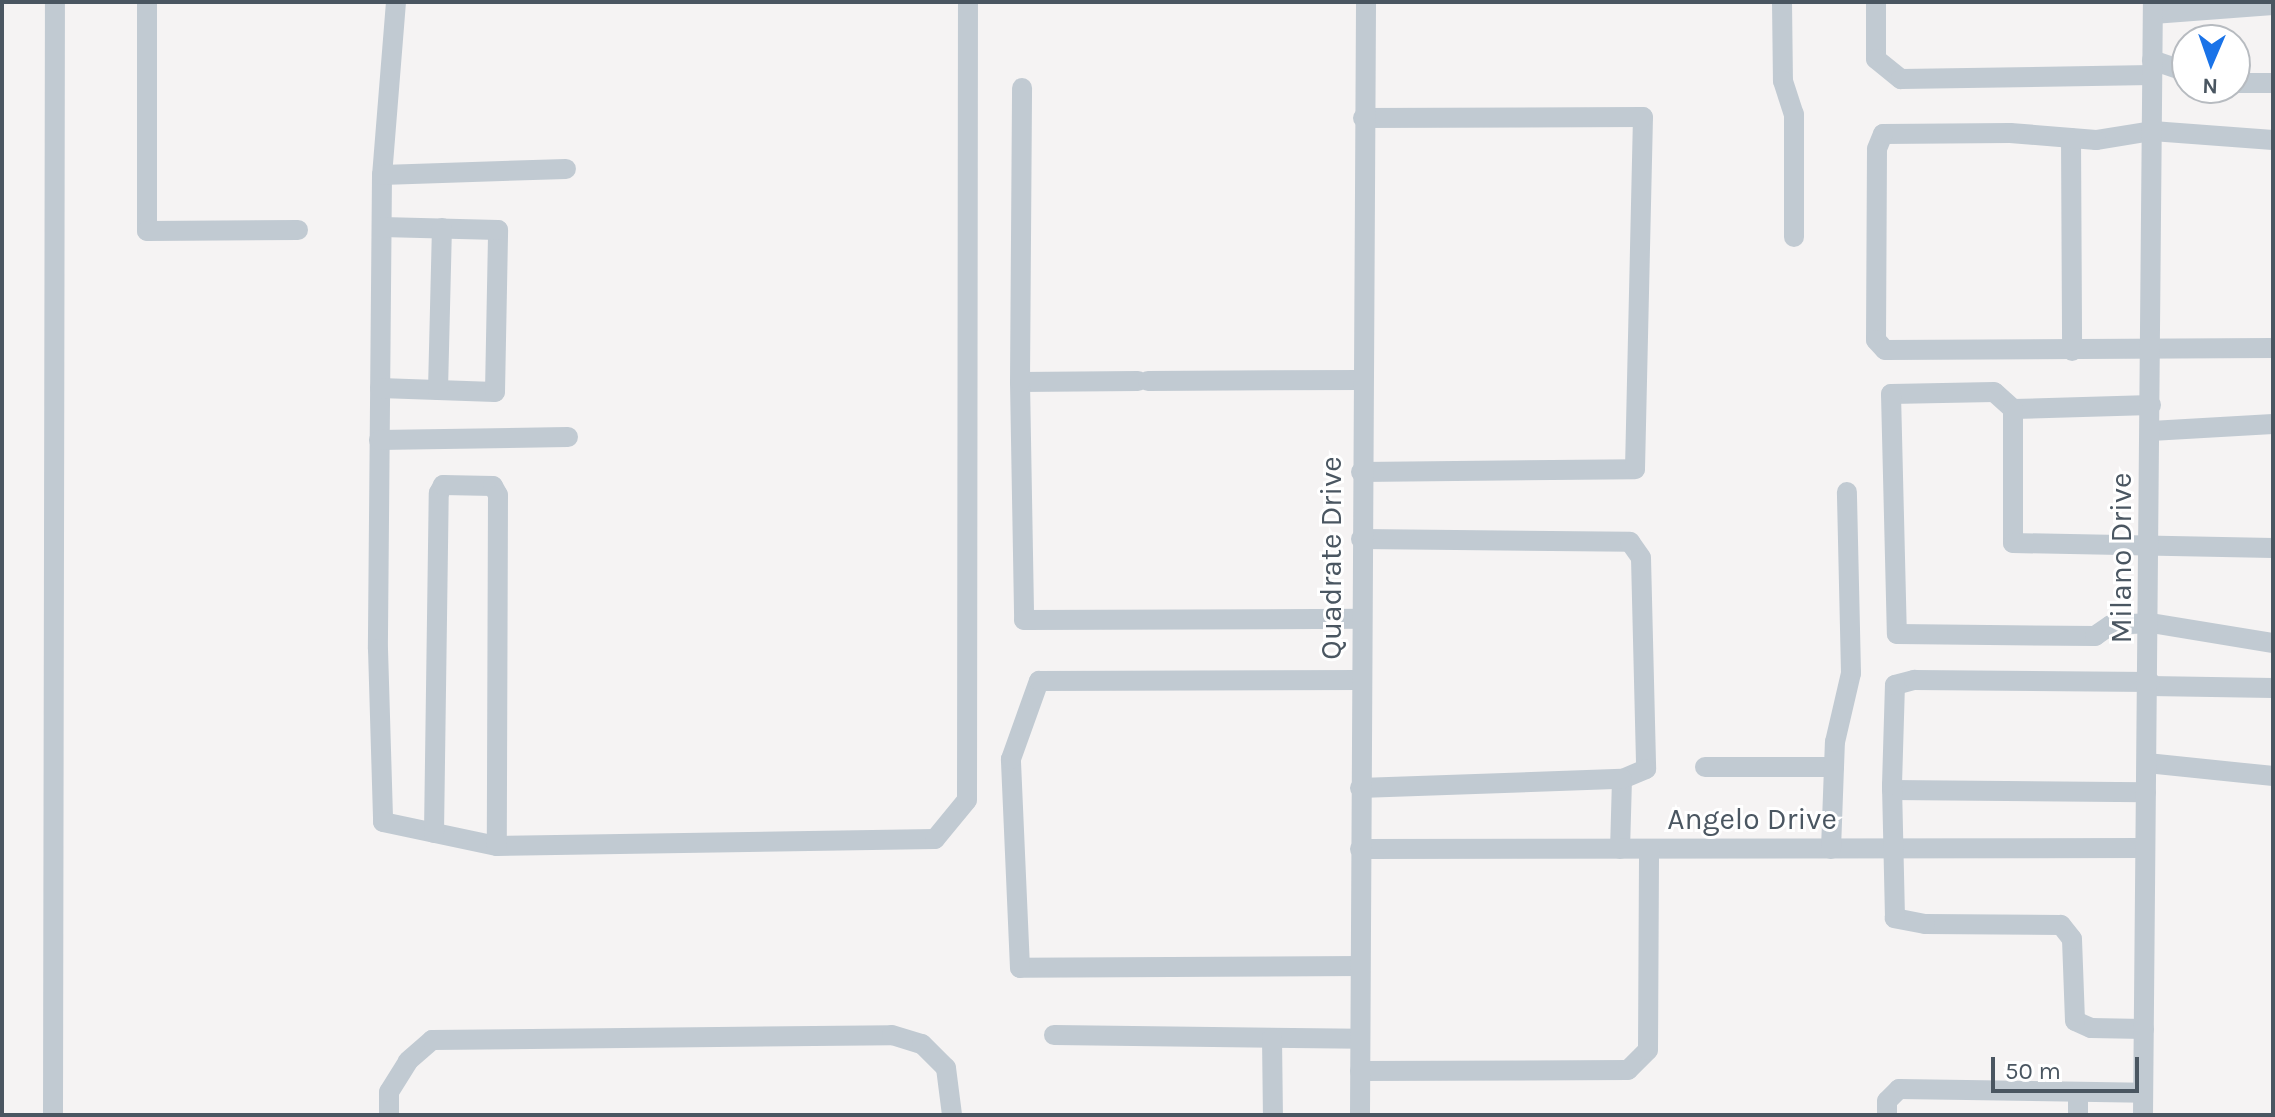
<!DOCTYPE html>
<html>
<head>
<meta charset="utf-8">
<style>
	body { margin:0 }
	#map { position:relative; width:2275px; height:1117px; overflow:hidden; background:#f5f3f3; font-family:Karla,sans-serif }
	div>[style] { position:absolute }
	.minor>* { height:20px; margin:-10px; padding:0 10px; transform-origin:10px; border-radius:10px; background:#c1cad2 }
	span { translate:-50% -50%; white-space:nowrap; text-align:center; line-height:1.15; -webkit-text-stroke:6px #fff; paint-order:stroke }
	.street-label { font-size:30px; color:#4a5661 }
	.frame { position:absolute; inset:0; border:4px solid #4a5661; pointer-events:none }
	.north { position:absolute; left:2171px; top:24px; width:80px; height:80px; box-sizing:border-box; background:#fff; border:2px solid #b7bbc0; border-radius:50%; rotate:182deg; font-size:22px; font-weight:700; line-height:32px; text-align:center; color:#4a5661 }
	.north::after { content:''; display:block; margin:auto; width:28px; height:36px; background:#1a73e8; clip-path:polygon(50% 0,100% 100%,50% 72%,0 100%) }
	.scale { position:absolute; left:1991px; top:1057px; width:148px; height:36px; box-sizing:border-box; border:4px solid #4a5661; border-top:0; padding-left:10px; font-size:24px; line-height:28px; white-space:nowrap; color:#4a5661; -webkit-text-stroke:6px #fff; paint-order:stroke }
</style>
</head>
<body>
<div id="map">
	<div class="minor">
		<i style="left:147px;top:2px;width:229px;rotate:90deg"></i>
		<i style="left:147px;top:231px;width:151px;rotate:-0.4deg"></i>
		<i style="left:396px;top:2px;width:174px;rotate:94.6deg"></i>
		<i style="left:382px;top:175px;width:474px;rotate:90.5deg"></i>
		<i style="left:378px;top:649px;width:173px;rotate:88.3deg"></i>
		<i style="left:383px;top:822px;width:116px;rotate:11.9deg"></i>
		<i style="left:497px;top:846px;width:438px;rotate:-0.9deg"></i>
		<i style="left:935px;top:839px;width:50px;rotate:-50.6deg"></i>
		<i style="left:967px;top:800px;width:798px;rotate:-89.93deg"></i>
		<i style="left:1782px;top:2px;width:79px;rotate:89.3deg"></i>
		<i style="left:1783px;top:81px;width:35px;rotate:72deg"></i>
		<i style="left:1794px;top:114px;width:123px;rotate:90deg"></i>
		<i style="left:1876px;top:2px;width:57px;rotate:90deg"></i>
		<i style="left:1876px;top:59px;width:32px;rotate:39deg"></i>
		<i style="left:1901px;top:79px;width:251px;rotate:-0.9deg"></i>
		<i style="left:2153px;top:14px;width:120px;rotate:-4.3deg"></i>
		<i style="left:2152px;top:60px;width:37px;rotate:19deg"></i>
		<i style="left:2235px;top:83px;width:38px"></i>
		<i style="left:2071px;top:138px;width:213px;rotate:89.7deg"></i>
		<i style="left:2273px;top:140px;width:121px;rotate:-175.7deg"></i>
		<i style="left:2152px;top:131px;width:57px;rotate:170.9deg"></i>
		<i style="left:2096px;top:140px;width:86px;rotate:-175.3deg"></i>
		<i style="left:2010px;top:133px;width:127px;rotate:179.5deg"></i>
		<i style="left:1883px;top:134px;width:16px;rotate:112deg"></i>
		<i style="left:1877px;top:149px;width:191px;rotate:90.3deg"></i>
		<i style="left:1876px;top:340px;width:13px;rotate:48deg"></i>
		<i style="left:1885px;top:350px;width:388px;rotate:-0.3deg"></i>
		<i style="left:382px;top:175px;width:184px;rotate:-1.9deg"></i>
		<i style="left:1138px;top:381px;width:118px;rotate:179.5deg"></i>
		<i style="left:1020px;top:382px;width:238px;rotate:89deg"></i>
		<i style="left:1024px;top:620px;width:337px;rotate:-0.2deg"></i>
		<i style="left:1148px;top:381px;width:214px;rotate:-0.3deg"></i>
		<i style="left:1020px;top:382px;width:294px;rotate:-89.6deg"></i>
		<i style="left:380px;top:388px;width:115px;rotate:2deg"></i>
		<i style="left:495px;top:392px;width:162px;rotate:-88.9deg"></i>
		<i style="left:498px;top:230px;width:116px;rotate:-178.5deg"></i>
		<i style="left:438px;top:390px;width:162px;rotate:-88.6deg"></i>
		<i style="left:2151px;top:405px;width:138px;rotate:178.3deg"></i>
		<i style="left:2013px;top:409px;width:25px;rotate:-138deg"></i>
		<i style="left:1994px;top:392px;width:103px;rotate:178.9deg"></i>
		<i style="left:1891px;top:394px;width:240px;rotate:88.6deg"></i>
		<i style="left:1897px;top:634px;width:198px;rotate:0.6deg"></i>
		<i style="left:2095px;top:636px;width:19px;rotate:-35deg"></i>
		<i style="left:2111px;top:625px;width:40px;rotate:-2.9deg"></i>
		<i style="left:2151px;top:623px;width:124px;rotate:9.3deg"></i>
		<i style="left:2013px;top:409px;width:134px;rotate:90deg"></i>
		<i style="left:2013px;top:543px;width:260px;rotate:1.1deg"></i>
		<i style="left:2151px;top:431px;width:122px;rotate:-3.3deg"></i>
		<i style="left:379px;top:440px;width:189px;rotate:-0.9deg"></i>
		<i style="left:1361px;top:472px;width:274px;rotate:-0.6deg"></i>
		<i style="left:1635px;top:469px;width:352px;rotate:-88.7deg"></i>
		<i style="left:1643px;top:117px;width:280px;rotate:179.8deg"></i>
		<i style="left:1361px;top:539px;width:269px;rotate:0.6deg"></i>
		<i style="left:1630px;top:542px;width:19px;rotate:55deg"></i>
		<i style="left:1641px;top:558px;width:211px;rotate:88.6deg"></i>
		<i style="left:1646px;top:769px;width:26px;rotate:157deg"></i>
		<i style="left:1622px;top:779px;width:70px;rotate:91.6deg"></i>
		<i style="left:2150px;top:686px;width:123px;rotate:0.9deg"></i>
		<i style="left:2147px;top:763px;width:127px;rotate:5.9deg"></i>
		<i style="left:1705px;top:767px;width:129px"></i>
		<i style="left:1360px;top:788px;width:262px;rotate:-2deg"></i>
		<i style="left:1892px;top:790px;width:254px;rotate:0.5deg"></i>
		<i style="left:434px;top:833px;width:340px;rotate:-89.2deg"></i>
		<i style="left:439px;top:493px;width:9px;rotate:-63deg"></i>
		<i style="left:443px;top:485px;width:50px;rotate:1.1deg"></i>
		<i style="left:493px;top:486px;width:10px;rotate:61deg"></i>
		<i style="left:498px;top:495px;width:351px;rotate:90.2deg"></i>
		<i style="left:1360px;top:849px;width:784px;rotate:-0.07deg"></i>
		<i style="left:1831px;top:849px;width:107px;rotate:-87.9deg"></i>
		<i style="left:1835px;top:742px;width:71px;rotate:-76.9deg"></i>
		<i style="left:1851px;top:673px;width:181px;rotate:-91.3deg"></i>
		<i style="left:1360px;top:966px;width:340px;rotate:179.7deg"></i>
		<i style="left:1020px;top:968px;width:209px;rotate:-92.5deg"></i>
		<i style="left:1011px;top:759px;width:83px;rotate:-70.3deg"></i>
		<i style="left:1039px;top:681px;width:321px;rotate:-0.2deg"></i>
		<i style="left:2144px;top:1029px;width:53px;rotate:-178.9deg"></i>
		<i style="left:2091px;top:1028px;width:17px;rotate:-156deg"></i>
		<i style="left:2075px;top:1021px;width:82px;rotate:-92.1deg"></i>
		<i style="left:2072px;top:939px;width:18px;rotate:-128deg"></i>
		<i style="left:2061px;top:925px;width:136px;rotate:-179.6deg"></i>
		<i style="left:1925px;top:924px;width:31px;rotate:-169deg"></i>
		<i style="left:1895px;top:918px;width:133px;rotate:-91.3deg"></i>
		<i style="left:1892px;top:785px;width:100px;rotate:-88.3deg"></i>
		<i style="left:1895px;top:685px;width:20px;rotate:-15deg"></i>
		<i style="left:1914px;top:680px;width:236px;rotate:0.5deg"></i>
		<i style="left:1054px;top:1035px;width:306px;rotate:0.7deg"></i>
		<i style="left:1272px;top:1038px;width:77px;rotate:89.3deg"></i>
		<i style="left:1360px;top:1071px;width:268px;rotate:-0.2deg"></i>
		<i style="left:1628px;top:1070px;width:28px;rotate:-45deg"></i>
		<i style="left:1648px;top:1050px;width:201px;rotate:-89.7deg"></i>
		<i style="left:53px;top:1115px;width:1113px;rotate:-89.9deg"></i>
		<i style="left:389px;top:1115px;width:23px;rotate:-90deg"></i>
		<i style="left:389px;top:1092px;width:36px;rotate:-58deg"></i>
		<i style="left:408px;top:1061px;width:32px;rotate:-41deg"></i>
		<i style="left:432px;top:1040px;width:460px;rotate:-0.6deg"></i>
		<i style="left:892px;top:1035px;width:31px;rotate:17deg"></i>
		<i style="left:922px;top:1044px;width:34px;rotate:45deg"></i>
		<i style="left:946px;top:1068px;width:47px;rotate:82.7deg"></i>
		<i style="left:1360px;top:1115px;width:1113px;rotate:-89.69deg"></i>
		<i style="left:1887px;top:1115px;width:14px;rotate:-90deg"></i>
		<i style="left:1887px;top:1101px;width:17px;rotate:-45deg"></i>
		<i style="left:1899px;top:1089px;width:244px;rotate:0.9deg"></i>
		<i style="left:2078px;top:1115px;width:23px;rotate:-90deg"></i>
		<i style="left:2143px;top:1115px;width:1113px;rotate:-89.49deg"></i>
	</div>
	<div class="street-label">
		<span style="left:1331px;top:558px;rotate:-90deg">Quadrate Drive</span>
		<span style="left:2121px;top:558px;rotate:-90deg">Milano Drive</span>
		<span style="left:1752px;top:819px">Angelo Drive</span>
	</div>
	<div class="frame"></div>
	<div class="north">N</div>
	<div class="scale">50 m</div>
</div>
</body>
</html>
